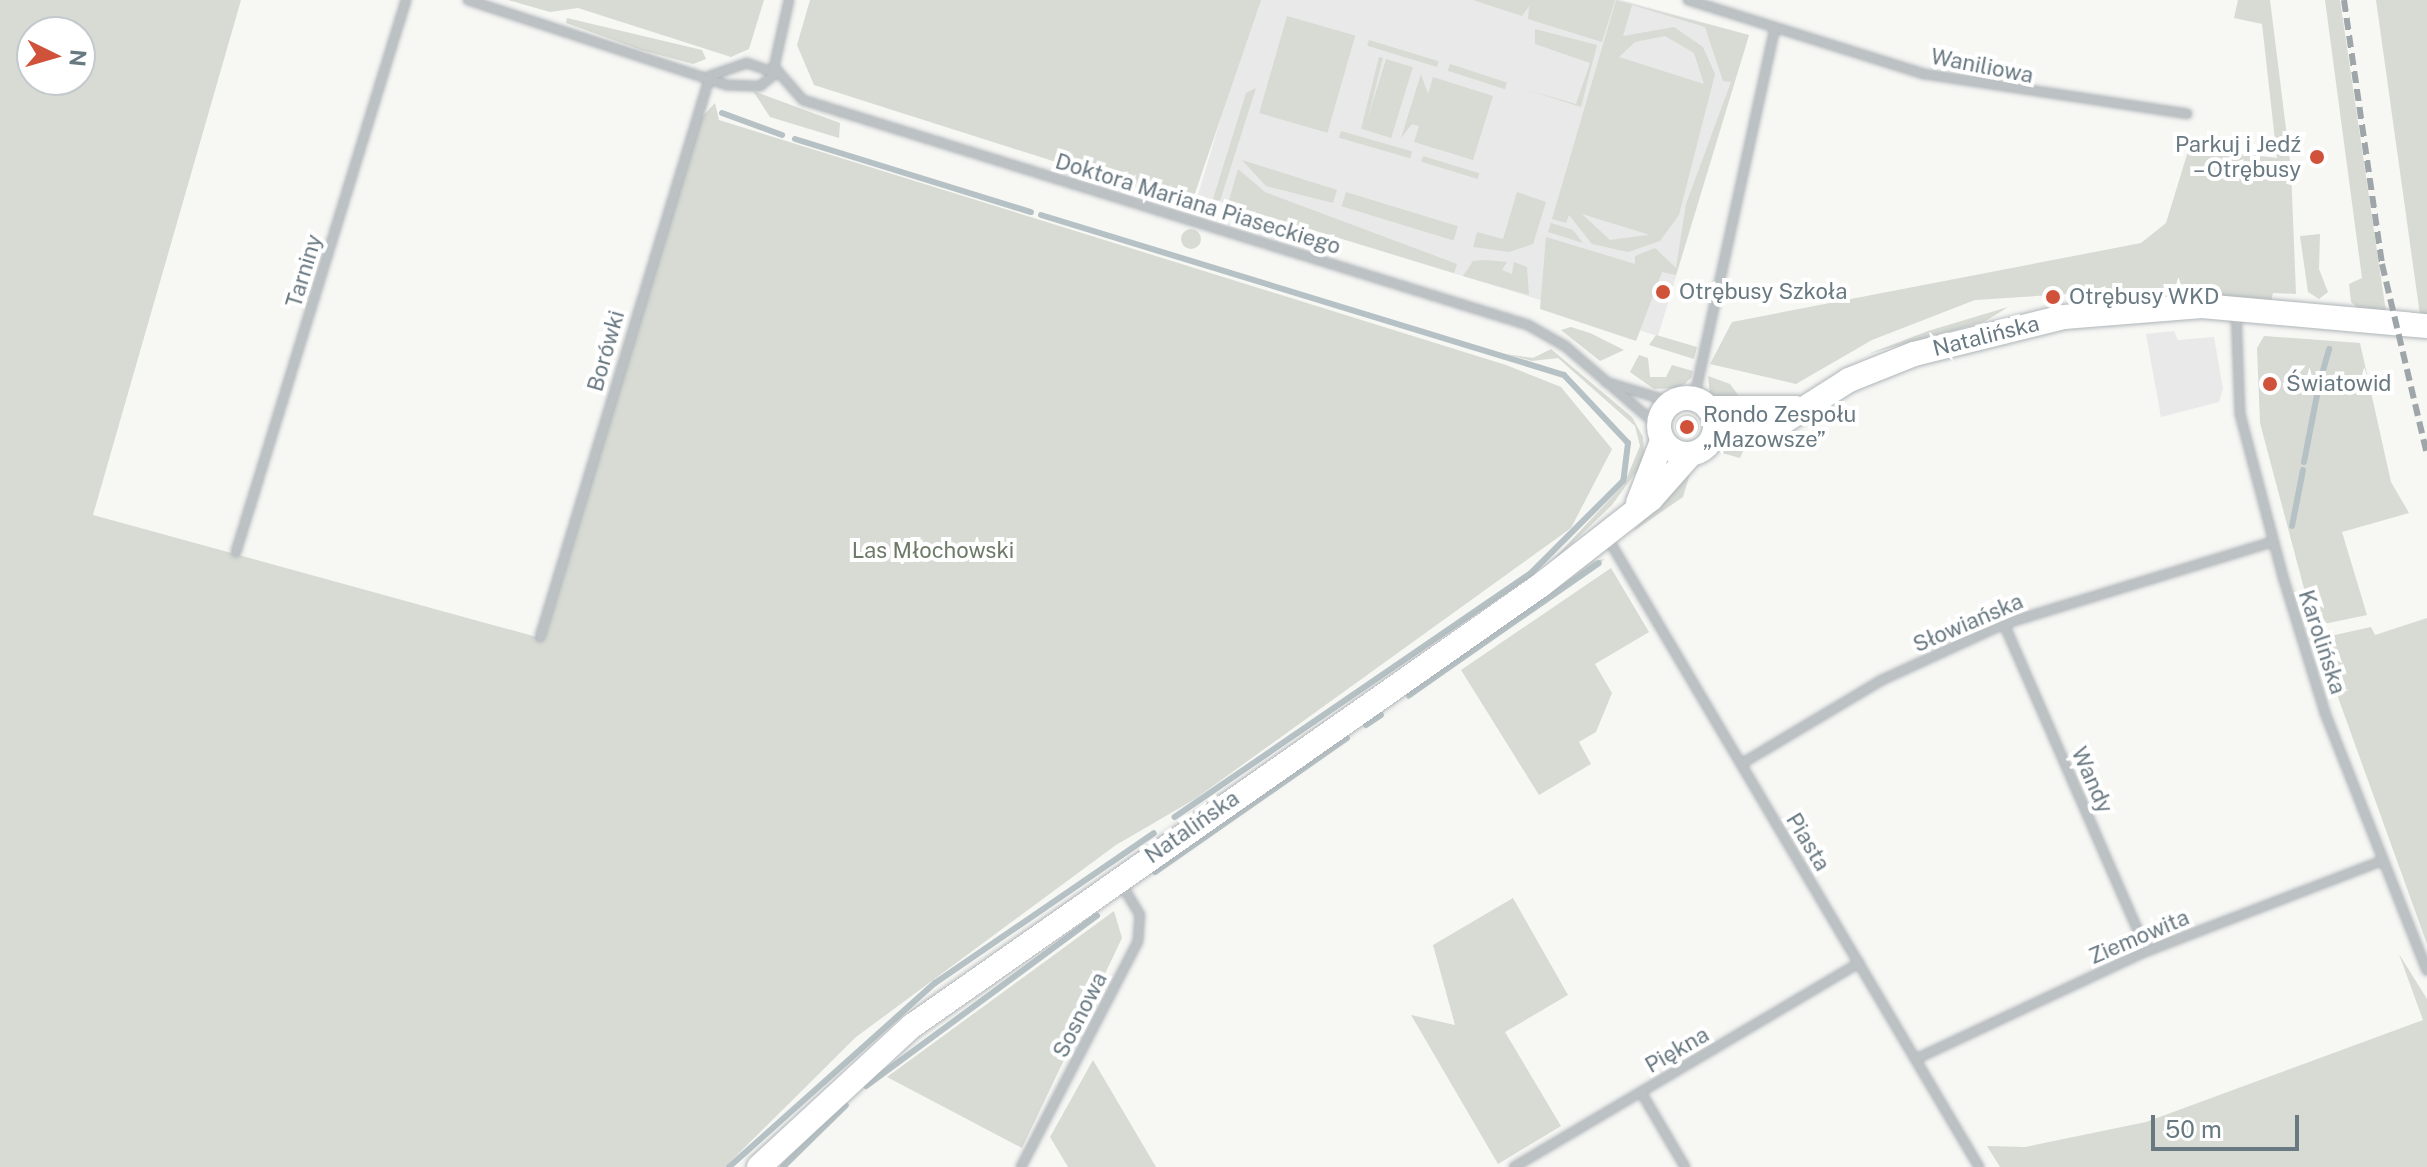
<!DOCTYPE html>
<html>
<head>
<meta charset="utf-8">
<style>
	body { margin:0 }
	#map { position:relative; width:2427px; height:1167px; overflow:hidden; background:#f7f7f4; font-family:"Public Sans",sans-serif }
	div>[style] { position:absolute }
	.built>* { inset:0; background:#e8e9e8 }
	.green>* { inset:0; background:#d7dbd4; transform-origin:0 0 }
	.round { border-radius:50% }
	.stream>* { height:6px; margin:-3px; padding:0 3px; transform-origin:3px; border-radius:3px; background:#b5c1c4 }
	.roads { filter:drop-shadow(0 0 2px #afb5b9) drop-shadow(0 0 2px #afb5b9) }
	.minor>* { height:8px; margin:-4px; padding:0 4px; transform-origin:4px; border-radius:4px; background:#bcc1c4 }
	.secondary>* { height:24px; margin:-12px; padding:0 12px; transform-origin:12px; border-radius:12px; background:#fff }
	.secondary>.ring { margin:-12px; padding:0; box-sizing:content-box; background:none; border:24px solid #fff; border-radius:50% }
	.rail>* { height:6px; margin-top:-3px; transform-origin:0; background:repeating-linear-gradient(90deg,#9fa6aa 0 12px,transparent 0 18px) }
	.dots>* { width:22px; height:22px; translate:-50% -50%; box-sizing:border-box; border:4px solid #fff; border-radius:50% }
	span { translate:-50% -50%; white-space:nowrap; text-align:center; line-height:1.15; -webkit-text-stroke:8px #fff; paint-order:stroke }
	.street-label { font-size:22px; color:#697982 }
	.poi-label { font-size:22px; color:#697982 }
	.right { translate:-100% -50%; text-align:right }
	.left { translate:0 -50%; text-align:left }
	.park-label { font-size:22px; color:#6d7a67 }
	.north { position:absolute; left:16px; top:16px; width:80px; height:80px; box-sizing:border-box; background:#fff; border:2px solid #c3c9cd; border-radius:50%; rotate:95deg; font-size:22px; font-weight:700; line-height:32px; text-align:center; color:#697982 }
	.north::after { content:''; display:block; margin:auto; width:28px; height:36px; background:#d0523b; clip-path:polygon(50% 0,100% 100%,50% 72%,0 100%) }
	.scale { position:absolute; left:2151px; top:1115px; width:148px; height:36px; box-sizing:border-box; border:4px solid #697982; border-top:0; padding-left:10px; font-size:24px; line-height:28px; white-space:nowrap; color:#697982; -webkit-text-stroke:6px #fff; paint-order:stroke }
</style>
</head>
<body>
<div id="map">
	<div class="built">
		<i style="clip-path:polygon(1256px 0,1622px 0,1749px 35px,1658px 336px,1198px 195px)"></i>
		<i style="clip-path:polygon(2174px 331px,2178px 340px,2214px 337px,2223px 389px,2219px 402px,2161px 417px,2146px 334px)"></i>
	</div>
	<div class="green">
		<i style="clip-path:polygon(evenodd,0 0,241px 0,93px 515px,544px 639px,699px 120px,715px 103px,719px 120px,1506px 365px,1561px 387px,1612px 449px,1571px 528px,1195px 799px,1116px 845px,856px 1037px,725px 1167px,0 1167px,0 0,32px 32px,80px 32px,80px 80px,32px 80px,32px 32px)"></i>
		<i style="clip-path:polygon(508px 0,764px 0,749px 49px,731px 57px,578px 8px,550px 12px)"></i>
		<i style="clip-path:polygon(810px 0,1261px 0,1191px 205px,814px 85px,797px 45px)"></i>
		<i style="clip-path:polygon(1473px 0,1615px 0,1602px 42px,1528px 19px,1529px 6px,1522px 16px)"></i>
		<i style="clip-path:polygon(evenodd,1616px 0,1749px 35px,1676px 275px,1662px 272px,1636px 341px,1540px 309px,1546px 237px,1635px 264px,1635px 256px,1655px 248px,1676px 268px,1686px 204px,1731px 82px,1723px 81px,1705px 27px,1632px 5px,1623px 36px,1674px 27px,1703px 47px,1715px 74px,1679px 215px,1660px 241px,1628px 252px,1592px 244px,1569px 215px,1566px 223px,1552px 219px,1616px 0,1665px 36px,1694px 53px,1704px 84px,1619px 57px,1635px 42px,1665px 36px,1616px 0,1582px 214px,1647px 234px,1648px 235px,1610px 240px,1582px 214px)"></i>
		<i style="clip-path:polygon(2238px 0,2270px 0,2291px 169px,2296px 294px,2273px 293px,2271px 302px,2191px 293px,2191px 286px,1975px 300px,1872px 340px,1796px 384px,1710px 364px,1732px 322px,2141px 243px,2166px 223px,2189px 148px,2277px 158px,2262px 24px,2234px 18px)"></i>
		<i style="clip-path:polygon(2325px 0,2340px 0,2386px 312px,2361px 311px,2351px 302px,2349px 284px,2362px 278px)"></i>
		<i style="clip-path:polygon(2376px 0,2427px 0,2427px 316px,2420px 315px)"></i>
		<i style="left:1287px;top:16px;width:71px;height:101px;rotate:16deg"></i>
		<i style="clip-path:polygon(567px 18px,702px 50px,706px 59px,693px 64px,641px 50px,566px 23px)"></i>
		<i style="clip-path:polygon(1535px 29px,1597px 45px,1581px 107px,1524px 89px,1576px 104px,1590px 63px,1535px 44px)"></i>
		<i style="left:1369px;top:40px;width:73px;height:6px;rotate:17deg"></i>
		<i style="left:1379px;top:57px;width:4px;height:74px;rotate:14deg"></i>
		<i style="left:1386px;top:59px;width:28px;height:74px;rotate:17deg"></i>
		<i style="left:1450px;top:64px;width:60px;height:7px;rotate:18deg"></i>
		<i style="clip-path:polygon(1421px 74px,1428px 94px,1433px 77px,1493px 96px,1473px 160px,1414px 142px,1419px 126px,1412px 124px,1401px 138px)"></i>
		<i style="clip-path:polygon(1256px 88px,1220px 201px,1213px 199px,1246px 93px)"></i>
		<i style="clip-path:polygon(753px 91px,840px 123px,839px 138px,770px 117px)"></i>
		<i style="left:1341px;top:131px;width:74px;height:7px;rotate:16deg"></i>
		<i style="left:1423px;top:156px;width:59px;height:6px;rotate:17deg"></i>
		<i style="clip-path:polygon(1242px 160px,1337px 190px,1333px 203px,1266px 186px)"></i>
		<i style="clip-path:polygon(1238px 169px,1265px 192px,1457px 264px,1454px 273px,1228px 204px)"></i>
		<i style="left:1346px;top:192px;width:117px;height:15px;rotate:17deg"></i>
		<i style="clip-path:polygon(1517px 192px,1546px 202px,1533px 244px,1509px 252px,1473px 247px,1477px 232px,1503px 239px)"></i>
		<i style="clip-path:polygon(1551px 223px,1573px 230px,1583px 243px,1548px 232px)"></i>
		<i class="round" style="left:1181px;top:229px;width:20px;height:20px"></i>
		<i style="clip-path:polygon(2320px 234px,2319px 269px,2328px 292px,2319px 299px,2308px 292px,2300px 236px)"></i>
		<i style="clip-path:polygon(1485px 260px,1507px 262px,1502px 270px,1512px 274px,1514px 262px,1527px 267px,1529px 295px,1463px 276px,1473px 261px)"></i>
		<i style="clip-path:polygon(2008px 307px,1984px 322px,1868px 354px,1928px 331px)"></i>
		<i style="clip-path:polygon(1571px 327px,1590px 333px,1624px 350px,1600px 361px,1561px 330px)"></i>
		<i style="clip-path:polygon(1656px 335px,1697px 347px,1694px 359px,1649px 345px)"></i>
		<i style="clip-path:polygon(2264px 336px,2360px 343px,2391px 482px,2409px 513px,2342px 532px,2367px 615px,2314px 626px,2260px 423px,2257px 348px)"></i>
		<i style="clip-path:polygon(1551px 349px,1632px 417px,1643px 437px,1644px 452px,1639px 468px,1612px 505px,1536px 578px,1624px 484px,1640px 446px,1635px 426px,1558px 358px,1532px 361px,1506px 354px,1533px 358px)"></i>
		<i style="clip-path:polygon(1639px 355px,1648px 358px,1650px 377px,1666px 377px,1672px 365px,1693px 371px,1691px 378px,1680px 388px,1654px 389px,1630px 372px)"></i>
		<i style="clip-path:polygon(1708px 376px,1730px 384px,1742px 400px,1710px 395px)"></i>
		<i class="round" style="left:1675px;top:414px;width:24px;height:24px"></i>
		<i style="clip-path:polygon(1750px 436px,1740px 458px,1722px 453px,1729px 442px)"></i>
		<i style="clip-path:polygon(1692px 467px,1683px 497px,1631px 533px,1634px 530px)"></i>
		<i style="clip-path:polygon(1605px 559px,1408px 700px,1403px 693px,1593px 561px)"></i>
		<i style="clip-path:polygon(1611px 568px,1649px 632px,1595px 664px,1612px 693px,1596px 732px,1579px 742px,1591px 764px,1539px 795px,1461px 670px)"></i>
		<i style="clip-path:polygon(2427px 618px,2427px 944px,2317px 639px,2371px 627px,2375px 635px)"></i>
		<i style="clip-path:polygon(1513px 898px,1568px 995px,1505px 1032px,1561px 1126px,1498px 1164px,1411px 1015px,1455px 1025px,1433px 945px)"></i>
		<i style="clip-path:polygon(1114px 911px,1122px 938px,1022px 1148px,887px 1077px)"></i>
		<i style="clip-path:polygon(2399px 954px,2427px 999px,2427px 1167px,2000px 1167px,1987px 1146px,2025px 1147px,2146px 1122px,2423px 1020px)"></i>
		<i style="clip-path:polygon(1093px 1060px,1156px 1167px,1068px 1167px,1050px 1137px)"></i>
	</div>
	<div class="stream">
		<i style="left:722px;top:113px;width:64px;rotate:20.1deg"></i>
		<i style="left:795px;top:139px;width:247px;rotate:17.2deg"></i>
		<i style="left:1041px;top:215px;width:547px;rotate:17.01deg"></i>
		<i style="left:1564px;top:375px;width:93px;rotate:46.7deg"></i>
		<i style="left:1628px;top:443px;width:38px;rotate:97deg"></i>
		<i style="left:1623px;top:481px;width:130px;rotate:135deg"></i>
		<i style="left:1531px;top:573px;width:432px;rotate:145.6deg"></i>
		<i style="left:2322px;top:374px;width:26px;rotate:-74deg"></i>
		<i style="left:2304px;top:462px;width:84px;rotate:-79deg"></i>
		<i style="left:2292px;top:526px;width:57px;rotate:-78.9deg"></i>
		<i style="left:1409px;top:695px;width:231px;rotate:-34.8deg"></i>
		<i style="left:1366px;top:725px;width:18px;rotate:-34deg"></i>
		<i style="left:1155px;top:872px;width:234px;rotate:-34.9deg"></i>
		<i style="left:866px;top:1086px;width:287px;rotate:-36.4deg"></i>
		<i style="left:729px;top:1167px;width:276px;rotate:-41.8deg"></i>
		<i style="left:935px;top:983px;width:265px;rotate:-34.4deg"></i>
		<i style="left:783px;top:1167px;width:88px;rotate:-44.5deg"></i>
	</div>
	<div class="roads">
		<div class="minor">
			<i style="left:468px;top:0;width:273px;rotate:18.2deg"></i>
			<i style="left:727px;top:85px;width:33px;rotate:2deg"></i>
			<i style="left:760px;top:86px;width:21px;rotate:-39deg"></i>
			<i style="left:776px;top:73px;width:31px;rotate:-161deg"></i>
			<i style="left:747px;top:63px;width:39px;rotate:161deg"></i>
			<i style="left:789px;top:0;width:69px;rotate:102.6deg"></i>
			<i style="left:774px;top:67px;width:44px;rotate:48.7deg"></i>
			<i style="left:803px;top:100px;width:759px;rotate:17.24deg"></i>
			<i style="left:1528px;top:325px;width:43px;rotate:29.6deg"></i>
			<i style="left:1565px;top:346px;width:123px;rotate:40.7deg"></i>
			<i style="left:1688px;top:0;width:247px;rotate:17.4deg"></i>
			<i style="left:1924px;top:74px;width:266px;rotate:8.6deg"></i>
			<i style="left:2236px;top:310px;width:104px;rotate:87.8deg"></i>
			<i style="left:2240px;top:414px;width:169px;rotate:75.2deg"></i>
			<i style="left:2283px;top:577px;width:142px;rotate:72.8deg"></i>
			<i style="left:2325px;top:713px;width:277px;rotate:68.4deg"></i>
			<i style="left:1606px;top:382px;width:69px;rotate:16.9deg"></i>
			<i style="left:1694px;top:399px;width:377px;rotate:-77.7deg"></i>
			<i style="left:1607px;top:537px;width:732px;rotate:59.44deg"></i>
			<i style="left:236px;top:552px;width:578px;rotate:-72.88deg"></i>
			<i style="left:2004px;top:624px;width:357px;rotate:66.4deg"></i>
			<i style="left:540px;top:637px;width:586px;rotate:-73.14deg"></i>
			<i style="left:1741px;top:764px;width:164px;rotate:-30.8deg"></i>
			<i style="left:1882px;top:680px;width:134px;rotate:-24.7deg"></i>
			<i style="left:2004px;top:624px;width:281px;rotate:-17deg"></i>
			<i style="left:1916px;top:1059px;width:255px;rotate:-25.1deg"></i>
			<i style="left:2147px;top:951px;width:251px;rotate:-21deg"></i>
			<i style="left:1641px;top:1092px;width:87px;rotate:59.6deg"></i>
			<i style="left:1021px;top:1167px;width:254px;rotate:-62.6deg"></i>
			<i style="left:1138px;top:941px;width:26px;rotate:-86deg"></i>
			<i style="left:1140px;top:915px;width:37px;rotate:-121deg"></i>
			<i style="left:1514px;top:1167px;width:401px;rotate:-30.6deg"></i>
		</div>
		<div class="secondary">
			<i class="ring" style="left:1659px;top:398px;width:32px;height:32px"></i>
			<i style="left:1708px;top:408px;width:88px"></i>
			<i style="left:1713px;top:437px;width:72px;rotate:-12.1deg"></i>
			<i style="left:1783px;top:422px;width:78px;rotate:-32.5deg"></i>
			<i style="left:1849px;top:380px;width:70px;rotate:-21.8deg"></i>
			<i style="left:1914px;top:354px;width:154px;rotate:-13.9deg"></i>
			<i style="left:2064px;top:317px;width:138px;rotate:-4.6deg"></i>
			<i style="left:2202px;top:306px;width:226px;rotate:5.1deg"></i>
			<i style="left:1638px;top:503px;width:66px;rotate:-68.8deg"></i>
			<i style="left:759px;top:1167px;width:208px;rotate:-42.7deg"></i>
			<i style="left:912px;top:1026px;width:768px;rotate:-35.03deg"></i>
			<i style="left:1541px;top:585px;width:140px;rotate:-38deg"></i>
			<i style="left:1651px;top:499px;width:59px;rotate:-48.4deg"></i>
		</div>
	</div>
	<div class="rail">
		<i style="left:2344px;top:0;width:267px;rotate:81.8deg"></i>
		<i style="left:2382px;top:264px;width:196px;rotate:76.7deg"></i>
	</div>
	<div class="dots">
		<i style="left:2317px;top:157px;background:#d0523b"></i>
		<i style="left:1663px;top:292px;background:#d0523b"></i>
		<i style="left:2053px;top:297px;background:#d0523b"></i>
		<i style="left:2270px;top:384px;background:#d0523b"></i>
		<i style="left:1687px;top:427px;background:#d0523b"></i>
	</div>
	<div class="street-label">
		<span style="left:1982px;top:66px;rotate:11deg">Waniliowa</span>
		<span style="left:1198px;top:204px;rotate:17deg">Doktora Mariana Piaseckiego</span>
		<span style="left:304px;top:271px;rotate:-73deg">Tarniny</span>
		<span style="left:1986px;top:336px;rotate:-14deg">Natalińska</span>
		<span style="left:606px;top:351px;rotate:-74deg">Borówki</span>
		<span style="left:1968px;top:623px;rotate:-23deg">Słowiańska</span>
		<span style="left:2322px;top:642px;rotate:72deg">Karolińska</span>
		<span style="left:2092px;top:780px;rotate:66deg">Wandy</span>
		<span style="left:1192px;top:827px;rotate:-35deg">Natalińska</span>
		<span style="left:1808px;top:842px;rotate:59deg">Piasta</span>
		<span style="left:2139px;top:937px;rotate:-23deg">Ziemowita</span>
		<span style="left:1080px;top:1015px;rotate:-63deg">Sosnowa</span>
		<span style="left:1677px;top:1050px;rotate:-30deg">Piękna</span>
	</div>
	<div class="poi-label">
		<span class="right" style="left:2301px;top:157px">Parkuj i Jedź<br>– Otrębusy</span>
		<span class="left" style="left:1679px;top:292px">Otrębusy Szkoła</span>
		<span class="left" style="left:2069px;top:297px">Otrębusy WKD</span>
		<span class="left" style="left:2286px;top:384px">Światowid</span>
		<span class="left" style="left:1703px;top:427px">Rondo Zespołu<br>„Mazowsze”</span>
	</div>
	<div class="park-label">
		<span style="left:933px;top:551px">Las Młochowski</span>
	</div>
	<div class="north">N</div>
	<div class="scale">50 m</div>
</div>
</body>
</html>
